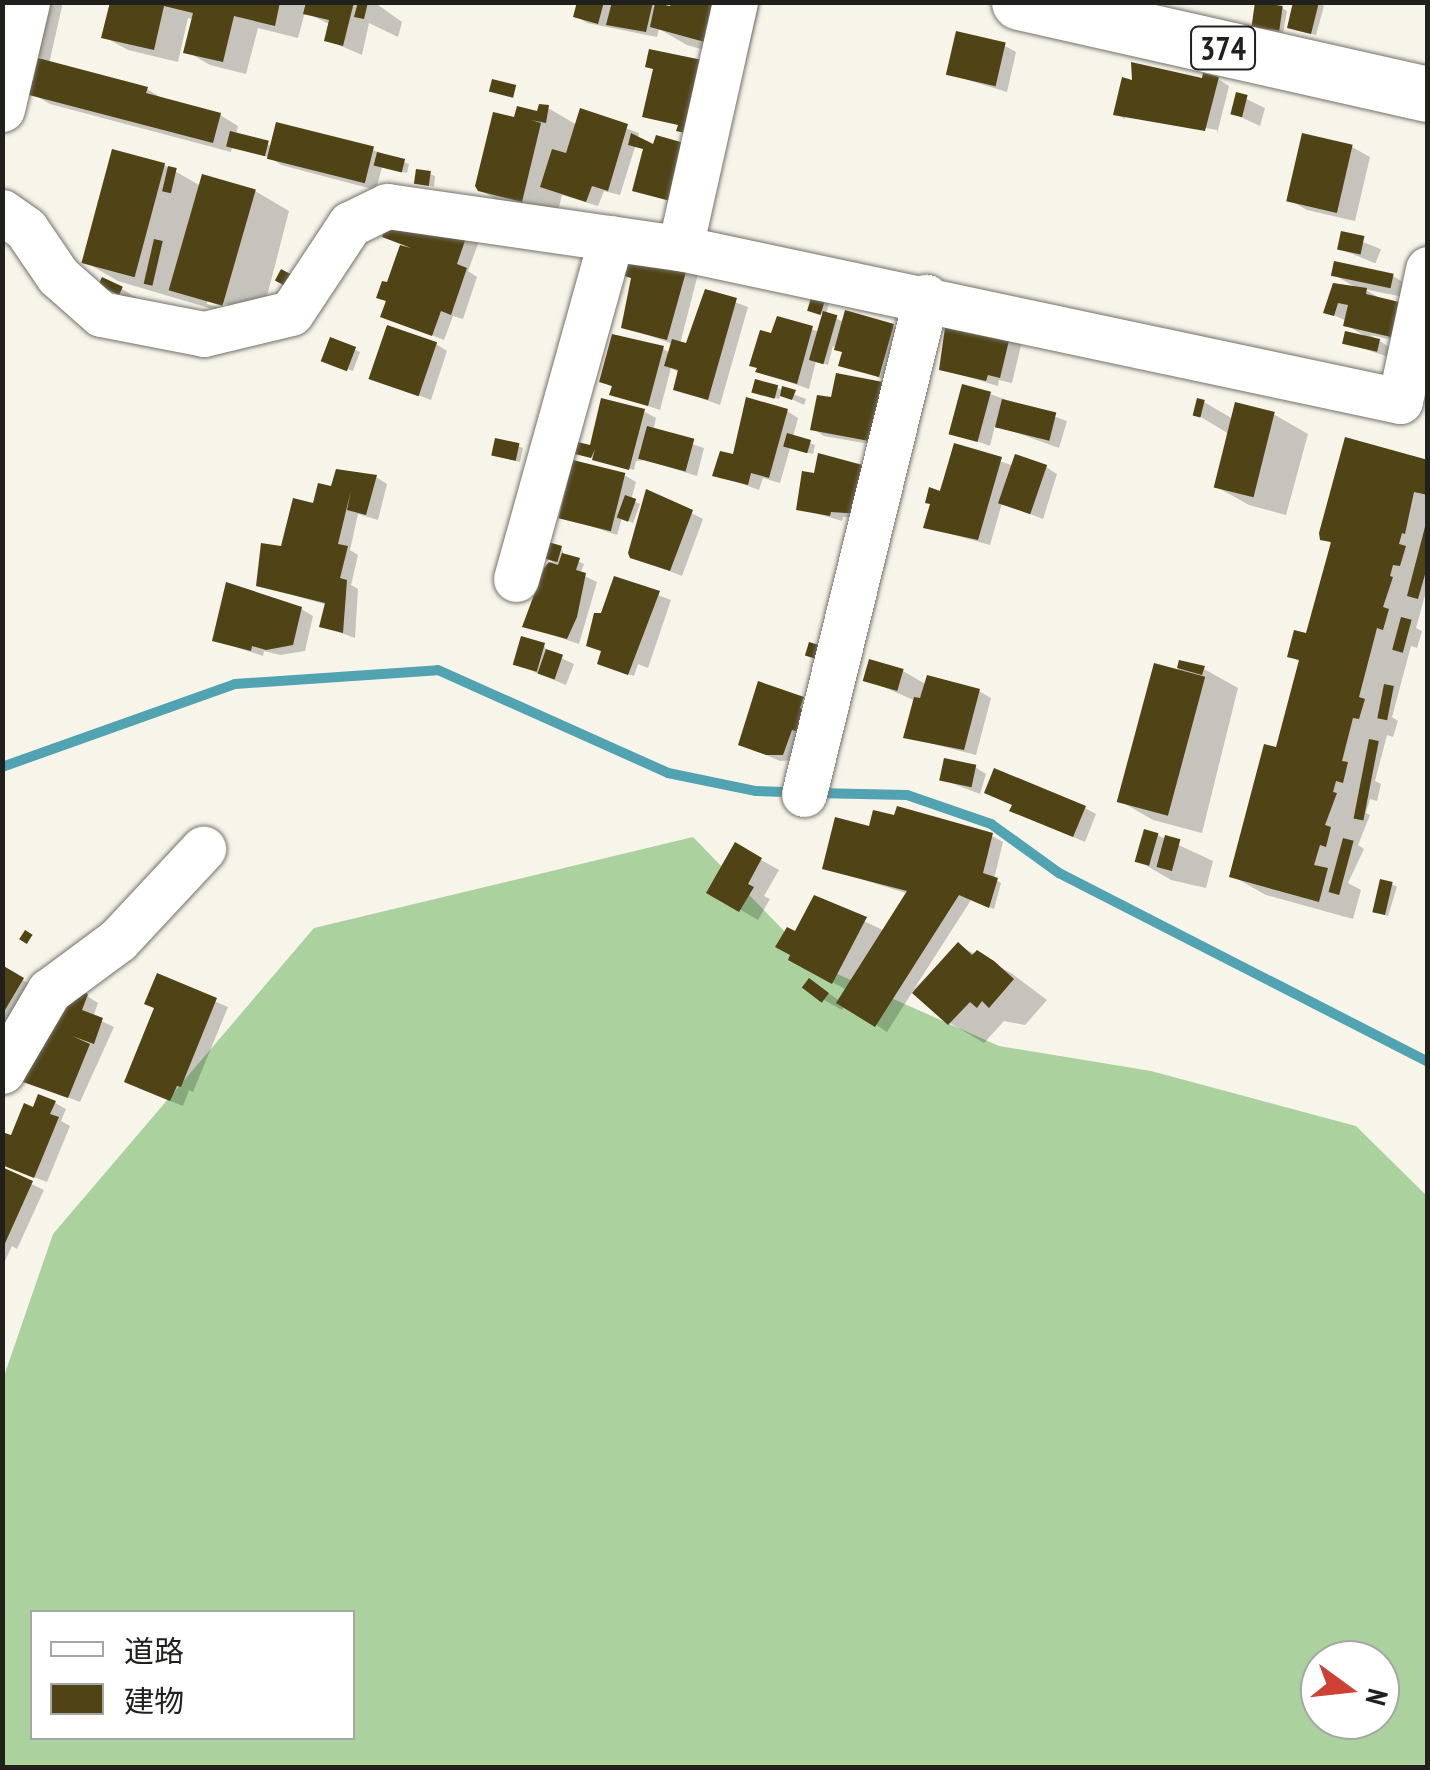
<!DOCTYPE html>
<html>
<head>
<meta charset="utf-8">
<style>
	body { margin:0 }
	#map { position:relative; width:1430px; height:1770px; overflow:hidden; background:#f7f4ea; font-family:"PT Sans Narrow","Noto Sans JP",sans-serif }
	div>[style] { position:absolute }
	.forest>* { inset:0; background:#abd29e }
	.shadow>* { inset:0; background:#0003; transform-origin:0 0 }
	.stream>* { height:10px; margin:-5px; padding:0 5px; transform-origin:5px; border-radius:5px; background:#51a3b2 }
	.building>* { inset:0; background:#504315; transform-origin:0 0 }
	.roads { filter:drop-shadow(0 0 2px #747169) drop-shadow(0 0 2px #747169) }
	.minor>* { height:45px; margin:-22.5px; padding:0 22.5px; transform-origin:22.5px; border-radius:22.5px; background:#fff }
	.highway>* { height:55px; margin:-27.5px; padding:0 27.5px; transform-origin:27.5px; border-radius:27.5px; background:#fff }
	span { translate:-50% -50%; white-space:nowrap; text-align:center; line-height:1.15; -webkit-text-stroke:10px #fff; paint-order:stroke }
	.shield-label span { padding:2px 8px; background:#fff; border:2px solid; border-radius:8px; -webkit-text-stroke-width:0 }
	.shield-label { font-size:32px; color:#21201c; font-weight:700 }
	.frame { position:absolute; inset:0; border:5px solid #21201c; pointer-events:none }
	.legend { position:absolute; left:30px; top:1610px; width:325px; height:130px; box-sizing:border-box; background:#fff; border:2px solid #a6a6a4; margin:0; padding:12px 18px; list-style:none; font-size:30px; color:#21201c }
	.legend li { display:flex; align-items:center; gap:20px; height:50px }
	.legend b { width:50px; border:2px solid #a6a6a4 }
	.north { position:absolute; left:1300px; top:1640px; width:100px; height:100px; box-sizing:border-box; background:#fff; border:2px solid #a6a6a4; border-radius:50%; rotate:105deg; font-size:28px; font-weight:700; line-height:40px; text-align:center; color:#21201c }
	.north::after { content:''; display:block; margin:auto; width:35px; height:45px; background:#ce4135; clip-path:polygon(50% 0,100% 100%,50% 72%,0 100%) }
</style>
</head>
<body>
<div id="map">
	<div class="forest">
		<i style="clip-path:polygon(evenodd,693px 837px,817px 965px,999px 1046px,1151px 1071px,1356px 1126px,1427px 1196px,1427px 1767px,3px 1768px,3px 1379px,53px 1234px,314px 928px,693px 837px,32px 1612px,352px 1612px,352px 1738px,32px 1738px,32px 1612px,693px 837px,1320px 1660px,1380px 1660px,1380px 1720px,1320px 1720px,1320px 1660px)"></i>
	</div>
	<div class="shadow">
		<i style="clip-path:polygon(39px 2px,63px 2px,49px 64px,147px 89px,165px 100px,220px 115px,238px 126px,236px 135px,273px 146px,278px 125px,373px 150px,409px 164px,407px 173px,382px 167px,376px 190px,281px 165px,270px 157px,232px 148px,231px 152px,50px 104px,24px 89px,34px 83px,41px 58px,29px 51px)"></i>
		<i style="clip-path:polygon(113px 2px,374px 2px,402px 22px,398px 37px,369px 23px,362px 55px,327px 40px,331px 25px,305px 12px,298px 38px,258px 28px,246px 74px,210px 65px,186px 51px,194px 19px,188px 18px,178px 62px,128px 50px,104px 37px)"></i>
		<i style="clip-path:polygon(579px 2px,666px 2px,665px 8px,672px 9px,673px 2px,760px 2px,746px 62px,687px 45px,659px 29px,657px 37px,587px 23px,576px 16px)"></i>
		<i style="clip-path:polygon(1319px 3px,1324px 6px,1316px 35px,1295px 30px)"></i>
		<i style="clip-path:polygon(1282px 8px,1287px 11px,1283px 33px,1258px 28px)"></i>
		<i style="clip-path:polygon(1005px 46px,1016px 52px,1007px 92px,948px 74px)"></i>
		<i style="clip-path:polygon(1218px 79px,1229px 86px,1217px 134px,1217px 130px,1125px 114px,1125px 119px,1116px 114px)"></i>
		<i style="clip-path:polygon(1238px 95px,1265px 108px,1260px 126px,1232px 113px)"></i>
		<i style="clip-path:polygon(548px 108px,577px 125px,581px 112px,639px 133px,638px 137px,650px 142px,689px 207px,635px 190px,645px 149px,635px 147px,620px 195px,604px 191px,598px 206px,562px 195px,556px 220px,515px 210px,480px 190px,516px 120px)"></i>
		<i style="clip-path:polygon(1352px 147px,1370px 157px,1355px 221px,1307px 210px,1289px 200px)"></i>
		<i style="clip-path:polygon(evenodd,164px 165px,201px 186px,204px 177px,255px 191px,289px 211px,267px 296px,282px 292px,316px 311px,318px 317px,276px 328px,118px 281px,85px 262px,164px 165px,207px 299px,238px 307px,236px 312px,207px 304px,207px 299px)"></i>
		<i style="clip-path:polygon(430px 174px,435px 176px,434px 187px,417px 182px)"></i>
		<i style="clip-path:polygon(390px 221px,479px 241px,468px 271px,477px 277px,463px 319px,453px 316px,444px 340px,383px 316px,388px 286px,416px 253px)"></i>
		<i style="left:1343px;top:234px;width:41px;height:15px;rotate:22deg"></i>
		<i style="clip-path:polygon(699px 270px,680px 344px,688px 346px,707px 292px,748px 307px,720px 405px,676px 389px,680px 373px,671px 368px,660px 410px,612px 394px,614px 388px,602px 381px,663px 349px,670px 353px,673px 344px,624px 327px,634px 278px)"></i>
		<i style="clip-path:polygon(1334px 275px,1393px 276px,1411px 287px,1413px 299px,1364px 289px,1378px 297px,1402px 342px,1370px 335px,1391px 348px,1389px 357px,1345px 343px,1367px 337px,1346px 325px,1347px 321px,1326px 312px,1334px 286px,1359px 289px)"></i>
		<i style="clip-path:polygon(101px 284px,122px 289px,155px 309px,134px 303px)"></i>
		<i style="clip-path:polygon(832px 294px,826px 314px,844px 322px,893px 326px,904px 333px,891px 382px,841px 364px,844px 353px,833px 346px,828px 365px,816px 361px,809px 389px,758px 371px,778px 319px,820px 332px,825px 315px,810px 310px)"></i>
		<i style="clip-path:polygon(948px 326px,1022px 341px,1012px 383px,999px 380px,998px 386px,941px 369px)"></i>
		<i style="clip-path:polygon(331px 340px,360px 352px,353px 371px,329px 362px)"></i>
		<i style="clip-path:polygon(436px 344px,447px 351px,431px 400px,372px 378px)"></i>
		<i style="clip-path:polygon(777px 388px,806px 399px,804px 405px,781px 394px,779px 399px,754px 391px)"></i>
		<i style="clip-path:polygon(990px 394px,1067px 421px,1059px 448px,995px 425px,990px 446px,952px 432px)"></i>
		<i style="clip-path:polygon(818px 398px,881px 446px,824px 436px,813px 429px)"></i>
		<i style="clip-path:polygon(603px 401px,645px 412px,656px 418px,653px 431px,704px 448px,697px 476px,646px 460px,636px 461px,634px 470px,569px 451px,591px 449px)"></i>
		<i style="clip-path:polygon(1204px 402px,1233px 419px,1237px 405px,1275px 415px,1308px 434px,1286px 515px,1249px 505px,1215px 486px,1229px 434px,1196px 414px)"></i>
		<i style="clip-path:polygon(787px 411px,798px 418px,793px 437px,815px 445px,813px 454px,790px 448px,780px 483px,763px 478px,759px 490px,715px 474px)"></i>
		<i style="clip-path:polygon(518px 446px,523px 448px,520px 462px,499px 457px)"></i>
		<i style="clip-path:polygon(956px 446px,1014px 466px,1046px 467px,1057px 474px,1043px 519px,1002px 503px,990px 545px,926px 527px)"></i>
		<i style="clip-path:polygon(1428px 462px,1428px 584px,1416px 628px,1422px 631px,1417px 648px,1411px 646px,1392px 717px,1398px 721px,1393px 737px,1387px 735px,1375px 781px,1381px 784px,1377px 801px,1370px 799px,1366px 813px,1370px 815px,1358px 845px,1364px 849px,1348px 883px,1361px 890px,1353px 919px,1266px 895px,1232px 876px,1277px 750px,1301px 662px,1290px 656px,1308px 636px,1333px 544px,1322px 538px)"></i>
		<i style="clip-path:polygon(624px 475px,636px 482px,631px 500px,640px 504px,633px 523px,622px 518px,617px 535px,560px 516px)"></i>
		<i style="clip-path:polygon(816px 476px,872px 520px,843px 517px,842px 521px,798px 508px)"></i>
		<i style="clip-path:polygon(376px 477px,387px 484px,378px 520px,358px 514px,350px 550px,358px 555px,351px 585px,358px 589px,355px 638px,322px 626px,327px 605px,259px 585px,315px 506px,333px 489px)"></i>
		<i style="clip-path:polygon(691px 513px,703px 519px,682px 576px,633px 557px)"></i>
		<i style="clip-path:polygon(540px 542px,561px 548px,565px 556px,584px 564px,580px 574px,597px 582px,579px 644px,525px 626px,552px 561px,541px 557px)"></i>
		<i style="clip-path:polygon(616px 579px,671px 600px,648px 668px,638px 664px,634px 676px,605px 666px,604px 652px,589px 645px)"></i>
		<i style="clip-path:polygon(301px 609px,313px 616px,305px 651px,280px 655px,264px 651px,263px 656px,215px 640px)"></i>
		<i style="clip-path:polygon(544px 646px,548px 652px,574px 664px,566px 685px,520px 666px)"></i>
		<i style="clip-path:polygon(1181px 663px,1204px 669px,1238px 688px,1202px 833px,1153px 820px,1120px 801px)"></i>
		<i style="clip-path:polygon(903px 671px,927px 685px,979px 691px,991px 698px,976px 755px,906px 737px,916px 701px,865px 679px)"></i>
		<i style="clip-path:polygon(803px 700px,814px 706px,795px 760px,780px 761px,741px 744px)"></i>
		<i style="clip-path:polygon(975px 767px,986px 774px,980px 794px,941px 779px)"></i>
		<i style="clip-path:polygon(1085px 808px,1096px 814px,1085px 842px,1024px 816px)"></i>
		<i style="clip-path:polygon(871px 829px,992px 836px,1003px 842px,994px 879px,1001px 883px,994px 909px,971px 900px,914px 989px,958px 945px,1011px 973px,1047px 1000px,1025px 1025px,1004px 1021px,984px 1043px,950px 1023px,913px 991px,887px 1032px,845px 1005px,842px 1010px,824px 1000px,810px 981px,840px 1001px,847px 990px,809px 970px,796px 935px,815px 898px,885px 931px,909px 894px,825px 868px)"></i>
		<i style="clip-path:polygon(1157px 835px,1213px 861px,1206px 888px,1171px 880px,1137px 860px)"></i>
		<i style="clip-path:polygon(736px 846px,779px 870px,764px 896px,770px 899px,758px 920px,710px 892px)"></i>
		<i style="clip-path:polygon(1392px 884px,1397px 887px,1388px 916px,1379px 913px)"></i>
		<i style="clip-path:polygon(2px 968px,59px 1001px,87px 996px,98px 1003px,93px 1017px,114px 1027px,80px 1102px,27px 1081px,58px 1003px,2px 1093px)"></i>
		<i style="clip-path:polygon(158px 977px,228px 1007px,193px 1092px,189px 1090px,183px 1106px,138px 1088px,157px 1008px)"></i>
		<i style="clip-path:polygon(55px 1103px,66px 1109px,61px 1121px,70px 1126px,47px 1182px,2px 1165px,12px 1138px,34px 1110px)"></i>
		<i style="clip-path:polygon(2px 1170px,44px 1190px,17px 1249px,12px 1246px,4px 1263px)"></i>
	</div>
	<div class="stream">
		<i style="left:2px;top:767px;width:247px;rotate:-19.6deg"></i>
		<i style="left:235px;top:684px;width:203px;rotate:-3.9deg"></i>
		<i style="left:438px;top:670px;width:252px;rotate:24.1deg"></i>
		<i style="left:668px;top:773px;width:90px;rotate:11.6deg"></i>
		<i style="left:756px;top:791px;width:37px;rotate:2deg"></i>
		<i style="left:815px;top:793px;width:92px;rotate:1.2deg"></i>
		<i style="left:907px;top:795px;width:89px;rotate:19deg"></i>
		<i style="left:991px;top:824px;width:84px;rotate:35.8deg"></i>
		<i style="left:1059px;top:873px;width:415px;rotate:27.1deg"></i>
	</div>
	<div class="building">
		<i style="clip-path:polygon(110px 2px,280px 2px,275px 26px,234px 16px,223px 62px,183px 53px,193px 13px,164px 6px,154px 50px,101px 38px)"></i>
		<i style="clip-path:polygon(306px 2px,354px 2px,343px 46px,324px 41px,329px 20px,303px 14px)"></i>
		<i style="clip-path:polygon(358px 2px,368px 2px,364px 19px,354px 17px)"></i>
		<i style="clip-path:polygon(577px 2px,604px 2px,598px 24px,573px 17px)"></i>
		<i style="clip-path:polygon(612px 2px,653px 2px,646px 32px,606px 25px)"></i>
		<i style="clip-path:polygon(671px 2px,722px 2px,712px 44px,650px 27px,655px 3px,670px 6px)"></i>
		<i style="left:1255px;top:2px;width:28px;height:25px;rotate:8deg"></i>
		<i style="clip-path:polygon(1293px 2px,1319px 2px,1311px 34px,1287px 28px)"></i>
		<i style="left:956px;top:31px;width:51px;height:45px;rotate:13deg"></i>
		<i style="clip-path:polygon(649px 49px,707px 61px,690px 134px,676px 131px,678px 125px,642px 117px,653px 69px,645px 67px)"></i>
		<i style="clip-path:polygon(38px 58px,148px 87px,146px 93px,221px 113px,213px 143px,29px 95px,21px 90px,25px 78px,33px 80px)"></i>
		<i style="clip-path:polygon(1131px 62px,1202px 78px,1203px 73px,1219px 77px,1205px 131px,1113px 115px,1122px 77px,1132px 80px)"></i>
		<i style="left:492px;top:79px;width:25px;height:13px;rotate:14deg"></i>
		<i style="left:1236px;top:92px;width:12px;height:23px;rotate:14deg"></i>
		<i style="clip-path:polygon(539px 104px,549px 105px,546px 123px,531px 120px,541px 123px,522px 202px,478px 191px,475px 186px,493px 112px,514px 117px,517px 106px,537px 111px)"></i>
		<i style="clip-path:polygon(580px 108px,628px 124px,608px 191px,592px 186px,586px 202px,540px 187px,552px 149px,566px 153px)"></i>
		<i style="left:276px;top:122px;width:101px;height:38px;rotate:14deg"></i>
		<i style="left:230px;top:131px;width:40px;height:16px;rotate:14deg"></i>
		<i style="clip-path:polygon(631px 133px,653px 144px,656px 135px,691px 145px,678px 203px,632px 191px,643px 149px,628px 145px)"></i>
		<i style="left:1302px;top:133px;width:52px;height:70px;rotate:13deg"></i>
		<i style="left:112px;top:149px;width:55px;height:118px;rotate:15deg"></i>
		<i style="left:377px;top:152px;width:29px;height:14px;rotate:14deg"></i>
		<i style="left:168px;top:166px;width:9px;height:26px;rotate:13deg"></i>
		<i style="left:416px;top:169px;width:15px;height:15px;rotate:8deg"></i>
		<i style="left:202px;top:174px;width:56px;height:121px;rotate:16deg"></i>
		<i style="clip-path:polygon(388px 219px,468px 232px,457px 264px,467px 268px,451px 315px,441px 311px,432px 336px,380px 317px,386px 301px,376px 298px,382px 281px,387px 282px,400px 245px,411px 248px,382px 237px)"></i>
		<i style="left:1341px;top:231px;width:24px;height:19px;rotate:12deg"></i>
		<i style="left:154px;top:239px;width:9px;height:46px;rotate:13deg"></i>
		<i style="clip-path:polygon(623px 251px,689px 261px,667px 340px,621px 328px,631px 278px,617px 274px)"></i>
		<i style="left:1334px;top:261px;width:61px;height:15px;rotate:12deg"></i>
		<i style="left:281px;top:269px;width:17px;height:13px;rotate:28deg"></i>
		<i style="left:102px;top:277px;width:23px;height:9px;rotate:25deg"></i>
		<i style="clip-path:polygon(1333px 283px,1367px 288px,1366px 294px,1399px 302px,1391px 337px,1343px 326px,1348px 305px,1338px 303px,1334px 316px,1323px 313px)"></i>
		<i style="left:815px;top:285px;width:14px;height:27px;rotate:17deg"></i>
		<i style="clip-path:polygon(705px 289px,737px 298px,708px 400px,673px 390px,678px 370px,664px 366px,672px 339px,686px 343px)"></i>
		<i style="clip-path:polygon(845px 310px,894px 324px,879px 377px,838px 366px,842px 352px,834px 350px)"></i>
		<i style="left:823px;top:311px;width:15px;height:51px;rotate:16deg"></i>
		<i style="clip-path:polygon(777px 316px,813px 326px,797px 384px,755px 372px,757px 368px,749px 366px,760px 330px,771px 333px)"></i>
		<i style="left:387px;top:325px;width:53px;height:57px;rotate:19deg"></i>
		<i style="clip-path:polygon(945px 327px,1011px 332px,1000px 378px,988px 375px,986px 381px,939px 370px)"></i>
		<i style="left:1345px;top:331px;width:36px;height:13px;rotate:13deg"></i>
		<i style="clip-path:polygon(612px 334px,664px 346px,648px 406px,609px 395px,612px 386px,599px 382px)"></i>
		<i style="left:330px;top:337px;width:28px;height:26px;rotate:21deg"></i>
		<i style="clip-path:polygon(836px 373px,883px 382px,869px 441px,810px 430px,817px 395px,831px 397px)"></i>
		<i style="left:755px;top:379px;width:24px;height:14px;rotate:15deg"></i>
		<i style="left:962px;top:384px;width:30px;height:52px;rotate:15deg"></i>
		<i style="clip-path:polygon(782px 386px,796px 390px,792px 400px,780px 396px)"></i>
		<i style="clip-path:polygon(746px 397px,788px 409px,769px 478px,751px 473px,748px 485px,712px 476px,720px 451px,733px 454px)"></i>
		<i style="clip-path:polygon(601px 398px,645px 409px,629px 470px,592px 460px,595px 449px,591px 458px,567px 452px,569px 440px,590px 445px)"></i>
		<i style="left:1197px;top:398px;width:8px;height:18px;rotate:14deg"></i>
		<i style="left:1002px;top:399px;width:56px;height:29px;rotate:14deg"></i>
		<i style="left:1235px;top:402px;width:41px;height:88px;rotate:14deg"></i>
		<i style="left:647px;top:426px;width:49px;height:34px;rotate:15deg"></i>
		<i style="left:787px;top:433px;width:25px;height:14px;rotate:16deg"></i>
		<i style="clip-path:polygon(1345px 437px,1428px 460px,1428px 495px,1414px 492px,1405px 534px,1402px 533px,1399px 544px,1406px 546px,1400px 566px,1393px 565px,1390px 576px,1393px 577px,1383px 607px,1389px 609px,1383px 630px,1377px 628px,1359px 697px,1365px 699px,1359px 719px,1353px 718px,1342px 761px,1348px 762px,1343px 783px,1336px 781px,1333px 792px,1337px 793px,1325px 825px,1331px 827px,1326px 847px,1320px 845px,1314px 865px,1328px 868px,1319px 902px,1229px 877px,1264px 744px,1276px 747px,1299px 660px,1287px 657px,1294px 630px,1306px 633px,1331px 542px,1320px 540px,1319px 533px)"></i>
		<i style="left:495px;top:438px;width:25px;height:18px;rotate:12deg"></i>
		<i style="clip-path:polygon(954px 443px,1002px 457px,978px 540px,923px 528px,930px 504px,925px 503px,929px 487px,940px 491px)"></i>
		<i style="clip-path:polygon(818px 453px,870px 467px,861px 514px,831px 512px,830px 516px,796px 510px,802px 471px,814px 473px)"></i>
		<i style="left:1015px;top:454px;width:34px;height:52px;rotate:19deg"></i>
		<i style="left:573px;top:460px;width:54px;height:60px;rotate:14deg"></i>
		<i style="clip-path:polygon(336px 469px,377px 475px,366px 515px,347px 510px,351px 490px,338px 544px,348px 546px,340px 578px,347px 580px,343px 633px,319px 627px,325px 603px,256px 586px,261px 543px,281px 546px,293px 498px,313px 503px,318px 483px,331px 486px)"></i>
		<i style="clip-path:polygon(646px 489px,693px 510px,670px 571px,630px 558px,628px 553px)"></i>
		<i style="left:625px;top:495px;width:12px;height:24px;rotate:20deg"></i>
		<i style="clip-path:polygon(1426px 523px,1428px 564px,1418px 599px,1407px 596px)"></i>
		<i style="left:538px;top:539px;width:25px;height:17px;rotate:16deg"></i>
		<i style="clip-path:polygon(562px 553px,580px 558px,576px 570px,586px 573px,577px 617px,567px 639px,522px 627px,544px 568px,549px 562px,558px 565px)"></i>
		<i style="clip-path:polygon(614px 576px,660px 591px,628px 675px,597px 664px,601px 651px,586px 646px,594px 613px,601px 613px)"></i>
		<i style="clip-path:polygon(226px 582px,302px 607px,293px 645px,266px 650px,252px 646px,251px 651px,212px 641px)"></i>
		<i style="left:1401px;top:617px;width:11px;height:34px;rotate:15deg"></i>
		<i style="left:521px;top:636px;width:25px;height:30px;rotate:16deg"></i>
		<i style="left:809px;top:642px;width:24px;height:14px;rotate:17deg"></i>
		<i style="left:546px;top:649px;width:18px;height:26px;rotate:19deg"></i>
		<i style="left:869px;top:659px;width:36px;height:23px;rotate:16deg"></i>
		<i style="clip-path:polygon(1179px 660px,1205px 666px,1202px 675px,1177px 668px)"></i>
		<i style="left:1154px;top:663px;width:53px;height:144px;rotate:15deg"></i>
		<i style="clip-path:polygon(927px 675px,980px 689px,964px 750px,903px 738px,914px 697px,920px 698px)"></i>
		<i style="clip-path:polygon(758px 681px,804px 697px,800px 708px,807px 711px,802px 733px,792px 730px,783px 755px,766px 755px,738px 745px)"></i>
		<i style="left:1384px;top:684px;width:10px;height:35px;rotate:11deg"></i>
		<i style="left:1369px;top:739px;width:10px;height:81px;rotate:11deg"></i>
		<i style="left:944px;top:758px;width:33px;height:23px;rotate:12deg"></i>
		<i style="clip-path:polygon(994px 768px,1086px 806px,1073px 837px,1009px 811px,1012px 805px,984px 793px)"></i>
		<i style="clip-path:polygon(897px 806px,993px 833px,983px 873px,998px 878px,989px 908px,959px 895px,875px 1027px,836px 1003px,907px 891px,822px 869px,835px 817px,869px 826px,873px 810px,894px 815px)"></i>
		<i style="left:1144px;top:829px;width:15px;height:34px;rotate:16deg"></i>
		<i style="left:1165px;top:835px;width:16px;height:33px;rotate:15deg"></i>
		<i style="left:1343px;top:838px;width:11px;height:56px;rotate:15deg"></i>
		<i style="clip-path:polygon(735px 842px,762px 858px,748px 884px,754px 887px,739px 912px,706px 893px)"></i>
		<i style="left:1380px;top:879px;width:13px;height:34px;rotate:13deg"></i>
		<i style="clip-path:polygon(814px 895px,867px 917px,832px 984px,788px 960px,790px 955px,775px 947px,787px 927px,795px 931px)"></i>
		<i style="left:25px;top:930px;width:9px;height:11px;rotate:32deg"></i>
		<i style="clip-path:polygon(958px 942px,972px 955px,977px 950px,994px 961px,1014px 979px,989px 1008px,982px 1001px,977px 1008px,970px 1002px,948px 1025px,912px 993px)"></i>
		<i style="clip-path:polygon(2px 965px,24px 978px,2px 1015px)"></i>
		<i style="clip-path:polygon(157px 973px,217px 998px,181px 1087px,177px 1086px,170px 1101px,124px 1082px,154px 1008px,144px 1004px)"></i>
		<i style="left:809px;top:978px;width:25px;height:12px;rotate:37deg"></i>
		<i style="clip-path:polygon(63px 985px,88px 994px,82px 1010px,103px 1018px,94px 1044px,72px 1036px,90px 1044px,68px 1098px,23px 1082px)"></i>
		<i style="clip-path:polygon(38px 1094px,56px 1101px,50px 1114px,59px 1117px,34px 1178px,2px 1165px,2px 1132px,11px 1135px,24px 1103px,33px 1107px)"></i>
		<i style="clip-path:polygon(2px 1167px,33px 1181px,2px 1250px)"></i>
	</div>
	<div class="roads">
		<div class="minor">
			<i style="left:2px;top:109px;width:110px;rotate:-76.8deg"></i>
			<i style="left:2px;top:212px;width:29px;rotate:35deg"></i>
			<i style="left:26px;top:229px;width:57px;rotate:55.8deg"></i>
			<i style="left:58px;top:276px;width:57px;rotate:41.5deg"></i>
			<i style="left:101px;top:314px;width:105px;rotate:11deg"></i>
			<i style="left:204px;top:334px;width:89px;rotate:-13.6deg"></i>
			<i style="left:291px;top:313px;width:107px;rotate:-56.5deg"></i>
			<i style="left:350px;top:224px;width:41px;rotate:-25.9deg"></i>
			<i style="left:387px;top:206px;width:296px;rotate:8.2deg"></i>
			<i style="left:680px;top:248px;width:736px;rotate:12deg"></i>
			<i style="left:1400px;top:401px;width:135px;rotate:-78deg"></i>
			<i style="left:680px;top:248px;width:252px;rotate:-77.4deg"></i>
			<i style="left:516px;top:579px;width:354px;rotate:-74.4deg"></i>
			<i style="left:804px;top:794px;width:512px;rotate:-76.21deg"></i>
			<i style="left:2px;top:1071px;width:93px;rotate:-59.6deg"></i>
			<i style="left:49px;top:991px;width:86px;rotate:-36.5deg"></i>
			<i style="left:118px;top:940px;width:125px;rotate:-47deg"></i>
		</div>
		<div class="highway">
			<i style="left:1019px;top:2px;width:419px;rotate:12.7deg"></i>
		</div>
	</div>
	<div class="shield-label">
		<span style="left:1223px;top:48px">374</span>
	</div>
	<div class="frame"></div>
	<ul class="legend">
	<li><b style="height:12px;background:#fff"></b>道路</li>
	<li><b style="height:28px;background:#504315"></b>建物</li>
	</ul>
	<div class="north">N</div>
</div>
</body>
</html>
